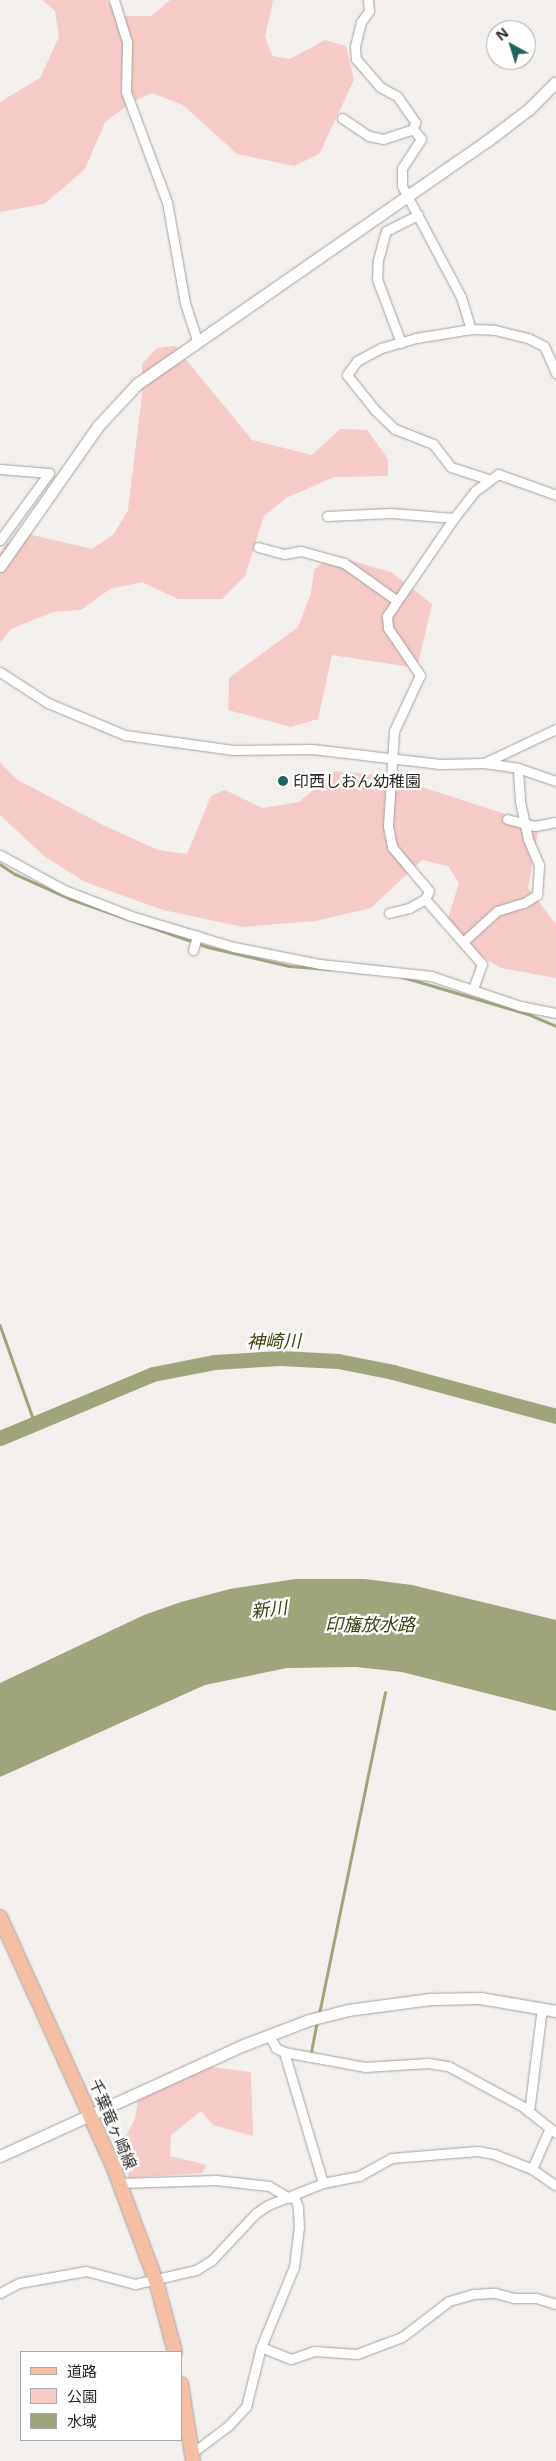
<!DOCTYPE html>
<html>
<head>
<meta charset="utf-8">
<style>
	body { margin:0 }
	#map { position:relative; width:556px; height:2461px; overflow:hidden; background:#f3efec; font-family:"Open Sans","Noto Sans JP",sans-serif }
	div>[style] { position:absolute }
	.green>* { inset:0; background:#f5cac7 }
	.water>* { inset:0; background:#9fa47b }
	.stream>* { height:2.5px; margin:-1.25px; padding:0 1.25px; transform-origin:1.25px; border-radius:1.25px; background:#9fa47b }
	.river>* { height:15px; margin:-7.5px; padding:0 7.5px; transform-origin:7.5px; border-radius:7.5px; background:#9fa47b }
	.roads { filter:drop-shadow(0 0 1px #a4a19e) drop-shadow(0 0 1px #a4a19e) }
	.minor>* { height:9px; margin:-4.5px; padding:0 4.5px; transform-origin:4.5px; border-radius:4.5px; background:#fff }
	.tertiary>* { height:11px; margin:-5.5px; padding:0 5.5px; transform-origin:5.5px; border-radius:5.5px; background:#fff }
	.primary>* { height:14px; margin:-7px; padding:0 7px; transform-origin:7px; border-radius:7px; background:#f6bea3 }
	.dots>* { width:14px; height:14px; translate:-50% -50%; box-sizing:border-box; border:2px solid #fff; border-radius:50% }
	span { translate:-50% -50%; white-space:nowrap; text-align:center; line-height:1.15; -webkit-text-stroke:4.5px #fff; paint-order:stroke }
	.poi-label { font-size:16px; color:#2a2827 }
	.left { translate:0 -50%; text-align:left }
	.street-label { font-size:16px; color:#2a2827 }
	.water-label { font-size:18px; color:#3d400e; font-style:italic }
	.legend { position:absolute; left:20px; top:2351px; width:162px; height:90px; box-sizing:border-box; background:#fff; border:1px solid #aaa9a9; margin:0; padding:6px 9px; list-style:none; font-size:15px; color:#2a2827 }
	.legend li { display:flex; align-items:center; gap:10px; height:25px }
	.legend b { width:25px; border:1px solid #aaa9a9 }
	.north { position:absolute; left:486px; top:20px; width:50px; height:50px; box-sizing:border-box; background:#fff; border:1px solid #aaa9a9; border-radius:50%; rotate:321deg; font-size:14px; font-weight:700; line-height:20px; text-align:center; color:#2a2827 }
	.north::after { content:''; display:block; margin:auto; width:18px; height:22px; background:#1e665c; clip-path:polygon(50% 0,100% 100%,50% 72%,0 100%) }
</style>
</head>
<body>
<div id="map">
	<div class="green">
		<i style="clip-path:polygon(42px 0,107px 0,120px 16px,151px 16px,170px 0,273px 0,265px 37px,272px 56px,290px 59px,325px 40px,346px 46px,354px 80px,319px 154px,294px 166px,237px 154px,183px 105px,152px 93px,132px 102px,105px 122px,85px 169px,44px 204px,0 212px,0 102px,40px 78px,59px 37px,55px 11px)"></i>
		<i style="clip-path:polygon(175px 346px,252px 440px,312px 455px,340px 429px,367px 430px,388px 459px,388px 476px,334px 477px,286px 498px,264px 516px,245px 576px,222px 599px,178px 599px,142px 582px,110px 589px,81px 610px,53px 612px,11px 629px,0 643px,0 553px,6px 544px,28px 534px,92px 549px,114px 534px,128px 510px,142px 395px,142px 364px,157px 348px)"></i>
		<i style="clip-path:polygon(331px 555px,391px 572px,432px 604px,417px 668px,332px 655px,318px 719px,291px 727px,228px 710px,229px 678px,298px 627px,311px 593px,314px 570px)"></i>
		<i style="clip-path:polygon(0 762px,16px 779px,103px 825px,158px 850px,187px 854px,211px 796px,225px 790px,262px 808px,299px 802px,335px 771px,388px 776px,539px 825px,528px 888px,556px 924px,556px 978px,501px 968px,466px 948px,447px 922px,459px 883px,448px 866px,422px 860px,371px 908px,316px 921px,243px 927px,163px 910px,85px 882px,44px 856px,0 815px)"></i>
		<i style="clip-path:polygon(212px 2067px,251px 2072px,253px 2136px,213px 2125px,201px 2111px,171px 2135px,170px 2156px,207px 2165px,202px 2173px,129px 2178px,120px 2147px,135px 2119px,139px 2092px)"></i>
	</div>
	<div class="water">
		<i style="clip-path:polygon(296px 1579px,365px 1579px,412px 1585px,556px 1620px,556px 1711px,402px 1672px,356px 1667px,287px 1668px,205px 1685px,0 1777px,0 1683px,144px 1615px,181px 1602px,230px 1589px)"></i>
	</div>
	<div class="stream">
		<i style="left:0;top:864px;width:18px;rotate:34deg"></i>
		<i style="left:15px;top:874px;width:61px;rotate:24.1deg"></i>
		<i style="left:71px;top:899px;width:145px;rotate:19.3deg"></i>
		<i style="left:208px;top:947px;width:83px;rotate:13.2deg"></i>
		<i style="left:289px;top:966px;width:41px;rotate:4.2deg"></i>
		<i style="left:403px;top:977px;width:130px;rotate:16.5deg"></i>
		<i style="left:528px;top:1014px;width:30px;rotate:23deg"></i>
		<i style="left:0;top:1325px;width:105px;rotate:70.5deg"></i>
		<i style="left:319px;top:2014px;width:328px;rotate:-78.4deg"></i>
		<i style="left:311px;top:2052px;width:31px;rotate:-79deg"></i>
	</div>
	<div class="river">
		<i style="left:0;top:1438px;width:166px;rotate:-22.7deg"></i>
		<i style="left:153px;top:1374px;width:62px;rotate:-11.1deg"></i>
		<i style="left:214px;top:1362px;width:66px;rotate:-3.5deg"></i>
		<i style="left:280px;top:1358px;width:58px;rotate:3deg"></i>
		<i style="left:338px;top:1361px;width:56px;rotate:11.3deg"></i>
		<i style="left:393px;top:1372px;width:169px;rotate:15.1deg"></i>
	</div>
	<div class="roads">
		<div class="minor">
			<i style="left:114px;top:0;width:44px;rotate:72.8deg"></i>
			<i style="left:127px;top:42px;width:50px;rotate:91.1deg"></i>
			<i style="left:126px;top:92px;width:117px;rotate:69.6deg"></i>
			<i style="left:167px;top:202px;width:103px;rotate:79.9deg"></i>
			<i style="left:185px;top:303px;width:40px;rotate:72deg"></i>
			<i style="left:368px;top:0;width:11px;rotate:85deg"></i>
			<i style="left:369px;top:11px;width:14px;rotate:126deg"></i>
			<i style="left:361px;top:22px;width:25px;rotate:104deg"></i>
			<i style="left:355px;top:46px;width:13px;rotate:86deg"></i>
			<i style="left:356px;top:59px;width:37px;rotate:49deg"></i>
			<i style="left:380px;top:87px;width:19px;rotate:28deg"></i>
			<i style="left:397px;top:96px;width:32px;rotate:55deg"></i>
			<i style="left:415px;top:122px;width:7px;rotate:106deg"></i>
			<i style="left:342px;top:118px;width:32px;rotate:34deg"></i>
			<i style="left:369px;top:136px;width:14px;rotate:12deg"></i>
			<i style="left:383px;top:139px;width:32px;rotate:-18deg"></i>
			<i style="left:413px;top:129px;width:13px;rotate:51deg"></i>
			<i style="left:421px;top:139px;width:35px;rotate:123deg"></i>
			<i style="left:402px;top:168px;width:18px;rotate:90deg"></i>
			<i style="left:402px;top:186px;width:126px;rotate:62deg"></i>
			<i style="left:461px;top:297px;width:34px;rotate:73deg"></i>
			<i style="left:471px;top:329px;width:24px;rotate:2deg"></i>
			<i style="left:495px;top:330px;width:34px;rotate:14deg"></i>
			<i style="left:528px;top:338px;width:18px;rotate:27deg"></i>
			<i style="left:544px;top:346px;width:30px;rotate:66deg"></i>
			<i style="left:471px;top:329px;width:56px;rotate:170.7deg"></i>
			<i style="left:416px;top:338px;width:36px;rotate:164deg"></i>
			<i style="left:381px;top:348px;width:27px;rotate:152deg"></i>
			<i style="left:357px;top:361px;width:17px;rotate:126deg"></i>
			<i style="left:347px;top:375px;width:45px;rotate:51.3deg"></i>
			<i style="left:375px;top:410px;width:28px;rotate:44deg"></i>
			<i style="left:395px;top:429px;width:41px;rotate:21.5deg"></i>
			<i style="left:433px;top:444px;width:29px;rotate:52deg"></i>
			<i style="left:451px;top:467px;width:40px;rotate:18deg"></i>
			<i style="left:401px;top:343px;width:68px;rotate:-110.6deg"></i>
			<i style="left:377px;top:279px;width:19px;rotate:-87deg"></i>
			<i style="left:378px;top:260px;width:30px;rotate:-75deg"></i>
			<i style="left:386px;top:231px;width:36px;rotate:-27deg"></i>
			<i style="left:0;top:469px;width:49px;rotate:4.7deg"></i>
			<i style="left:49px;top:473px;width:83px;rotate:126.2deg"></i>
			<i style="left:327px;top:516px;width:64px;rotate:-2.7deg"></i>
			<i style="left:391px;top:513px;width:63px;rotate:4.5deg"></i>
			<i style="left:454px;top:518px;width:34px;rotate:-52deg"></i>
			<i style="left:475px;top:491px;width:29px;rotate:-36deg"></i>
			<i style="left:498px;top:474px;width:62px;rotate:19.9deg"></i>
			<i style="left:454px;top:518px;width:119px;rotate:124.4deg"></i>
			<i style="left:387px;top:616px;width:12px;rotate:85deg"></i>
			<i style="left:388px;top:628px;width:57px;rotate:55.8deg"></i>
			<i style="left:420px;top:675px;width:62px;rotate:114.9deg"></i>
			<i style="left:394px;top:731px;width:95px;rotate:93.6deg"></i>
			<i style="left:388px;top:826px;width:21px;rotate:79deg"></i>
			<i style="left:392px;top:847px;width:57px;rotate:49.9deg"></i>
			<i style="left:429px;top:891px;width:9px;rotate:117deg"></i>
			<i style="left:425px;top:899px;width:86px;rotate:48.8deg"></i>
			<i style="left:482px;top:964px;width:27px;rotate:110deg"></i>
			<i style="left:258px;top:547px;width:27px;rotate:15deg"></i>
			<i style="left:284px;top:554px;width:17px;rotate:-10deg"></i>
			<i style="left:301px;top:551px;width:45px;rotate:15.6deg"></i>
			<i style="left:344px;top:563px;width:64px;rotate:35.4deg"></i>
			<i style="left:0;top:672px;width:57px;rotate:32.9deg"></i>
			<i style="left:48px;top:703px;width:83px;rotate:22.6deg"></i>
			<i style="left:125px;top:735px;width:109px;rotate:7.9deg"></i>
			<i style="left:233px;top:750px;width:79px;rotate:-0.7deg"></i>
			<i style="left:312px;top:749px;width:129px;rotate:6.7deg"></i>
			<i style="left:440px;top:764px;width:44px;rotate:-1.3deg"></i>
			<i style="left:484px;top:763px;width:80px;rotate:-25.3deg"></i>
			<i style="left:484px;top:763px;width:34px;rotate:8deg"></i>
			<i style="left:518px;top:768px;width:40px;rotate:18.9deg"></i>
			<i style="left:507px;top:819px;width:29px;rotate:14deg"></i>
			<i style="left:535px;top:826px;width:21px;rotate:-11deg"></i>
			<i style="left:0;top:855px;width:73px;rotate:28.7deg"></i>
			<i style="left:64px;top:890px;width:72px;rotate:21.2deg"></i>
			<i style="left:131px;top:916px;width:108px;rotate:16.8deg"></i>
			<i style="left:234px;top:947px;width:88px;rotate:11.2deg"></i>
			<i style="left:320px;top:964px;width:112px;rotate:6.2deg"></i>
			<i style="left:431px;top:976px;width:94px;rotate:18.6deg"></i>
			<i style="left:520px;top:1006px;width:37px;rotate:11deg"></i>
			<i style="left:389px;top:913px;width:21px;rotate:-14deg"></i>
			<i style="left:409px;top:908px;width:18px;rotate:-29deg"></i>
			<i style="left:463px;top:942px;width:46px;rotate:-42.4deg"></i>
			<i style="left:497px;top:911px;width:28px;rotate:-17deg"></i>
			<i style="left:524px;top:903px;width:15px;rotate:-32deg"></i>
			<i style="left:537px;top:895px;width:30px;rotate:-86deg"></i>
			<i style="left:539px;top:865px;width:28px;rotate:-113deg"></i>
			<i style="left:528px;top:839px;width:40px;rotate:-102deg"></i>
			<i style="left:520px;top:800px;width:32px;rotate:-94deg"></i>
			<i style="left:193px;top:950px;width:15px;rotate:-74deg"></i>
			<i style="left:269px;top:2035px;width:15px;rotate:62deg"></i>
			<i style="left:276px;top:2048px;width:9px;rotate:27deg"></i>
			<i style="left:529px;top:2112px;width:105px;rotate:-82.9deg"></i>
			<i style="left:532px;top:2169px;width:43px;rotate:-66.4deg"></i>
			<i style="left:119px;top:2183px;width:97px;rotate:-1.8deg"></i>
			<i style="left:216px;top:2180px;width:53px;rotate:6.5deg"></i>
			<i style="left:269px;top:2186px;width:23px;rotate:31deg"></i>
			<i style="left:323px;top:2183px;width:137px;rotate:-106.6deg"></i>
			<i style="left:284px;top:2052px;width:82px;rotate:10.5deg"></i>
			<i style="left:365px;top:2067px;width:63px;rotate:-3.6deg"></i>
			<i style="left:428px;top:2063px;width:20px;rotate:9deg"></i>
			<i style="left:448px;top:2066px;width:84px;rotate:28.4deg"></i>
			<i style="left:522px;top:2106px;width:43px;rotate:38.5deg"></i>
			<i style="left:0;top:2293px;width:21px;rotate:-28deg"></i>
			<i style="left:19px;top:2283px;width:68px;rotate:-10.2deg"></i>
			<i style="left:86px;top:2271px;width:51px;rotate:14.9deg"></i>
			<i style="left:135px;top:2284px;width:63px;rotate:-12.9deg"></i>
			<i style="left:196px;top:2270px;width:19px;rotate:-32deg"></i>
			<i style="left:212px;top:2260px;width:64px;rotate:-46.9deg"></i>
			<i style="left:256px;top:2213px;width:14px;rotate:-34deg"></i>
			<i style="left:268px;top:2205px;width:59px;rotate:-21.8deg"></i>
			<i style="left:323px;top:2183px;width:37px;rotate:-11deg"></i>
			<i style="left:359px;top:2176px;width:37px;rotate:-29deg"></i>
			<i style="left:391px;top:2158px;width:87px;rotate:-4.6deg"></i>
			<i style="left:478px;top:2151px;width:16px;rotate:11deg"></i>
			<i style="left:494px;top:2154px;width:41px;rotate:21.5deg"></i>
			<i style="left:532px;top:2169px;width:29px;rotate:35deg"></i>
			<i style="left:261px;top:2347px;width:32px;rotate:22deg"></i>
			<i style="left:291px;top:2359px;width:24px;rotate:-19deg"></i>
			<i style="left:314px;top:2351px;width:43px;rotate:4deg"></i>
			<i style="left:357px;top:2354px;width:48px;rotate:-20.7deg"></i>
			<i style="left:402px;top:2337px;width:59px;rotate:-37.5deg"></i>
			<i style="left:449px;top:2301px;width:25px;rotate:-16deg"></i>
			<i style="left:473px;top:2294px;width:22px;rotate:-3deg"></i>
			<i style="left:495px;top:2293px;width:20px;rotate:15deg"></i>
			<i style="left:514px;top:2298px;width:22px"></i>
			<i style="left:536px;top:2298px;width:21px;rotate:17deg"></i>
			<i style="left:192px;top:2453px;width:45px;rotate:-36.9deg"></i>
			<i style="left:228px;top:2426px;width:26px;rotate:-47deg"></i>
			<i style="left:246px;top:2407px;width:62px;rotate:-76deg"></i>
			<i style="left:261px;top:2347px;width:87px;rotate:-67.6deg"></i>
			<i style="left:294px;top:2267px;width:39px;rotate:-83deg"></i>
			<i style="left:299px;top:2228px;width:21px;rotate:-93deg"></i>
			<i style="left:298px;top:2207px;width:12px;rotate:-110deg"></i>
		</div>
		<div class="tertiary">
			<i style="left:0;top:566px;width:171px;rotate:-55deg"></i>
			<i style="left:98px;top:426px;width:57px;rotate:-47.1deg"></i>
			<i style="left:137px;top:384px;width:426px;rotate:-34.8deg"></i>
			<i style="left:487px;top:141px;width:53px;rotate:-37.3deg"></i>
			<i style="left:529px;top:109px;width:38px;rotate:-45deg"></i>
			<i style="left:0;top:2156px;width:265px;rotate:-24.5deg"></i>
			<i style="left:241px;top:2046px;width:73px;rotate:-20.9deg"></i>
			<i style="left:309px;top:2020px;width:40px;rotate:-14.4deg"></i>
			<i style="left:348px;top:2010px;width:83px;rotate:-7.6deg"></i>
			<i style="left:430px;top:1999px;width:50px;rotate:-1.1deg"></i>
			<i style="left:480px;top:1998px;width:77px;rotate:9.7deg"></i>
		</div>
		<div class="primary">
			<i style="left:0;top:1917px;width:273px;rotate:65.6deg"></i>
			<i style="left:113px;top:2166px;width:123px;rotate:69.5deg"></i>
			<i style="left:156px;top:2281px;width:73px;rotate:75deg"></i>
			<i style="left:181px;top:2384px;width:78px;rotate:81.1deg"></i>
		</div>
	</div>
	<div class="dots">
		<i style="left:283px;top:781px;background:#1e665c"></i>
	</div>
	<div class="poi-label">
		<span class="left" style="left:293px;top:781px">印西しおん幼稚園</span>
	</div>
	<div class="street-label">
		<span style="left:113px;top:2124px;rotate:67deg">千葉竜ヶ崎線</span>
	</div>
	<div class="water-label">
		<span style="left:274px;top:1341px;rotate:-1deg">神崎川</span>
		<span style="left:269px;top:1609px;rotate:-6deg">新川</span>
		<span style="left:370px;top:1624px">印旛放水路</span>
	</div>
	<ul class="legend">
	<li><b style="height:6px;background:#f6bea3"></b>道路</li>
	<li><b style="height:14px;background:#f5cac7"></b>公園</li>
	<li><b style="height:14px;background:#9fa47b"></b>水域</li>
	</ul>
	<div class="north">N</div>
</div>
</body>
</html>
